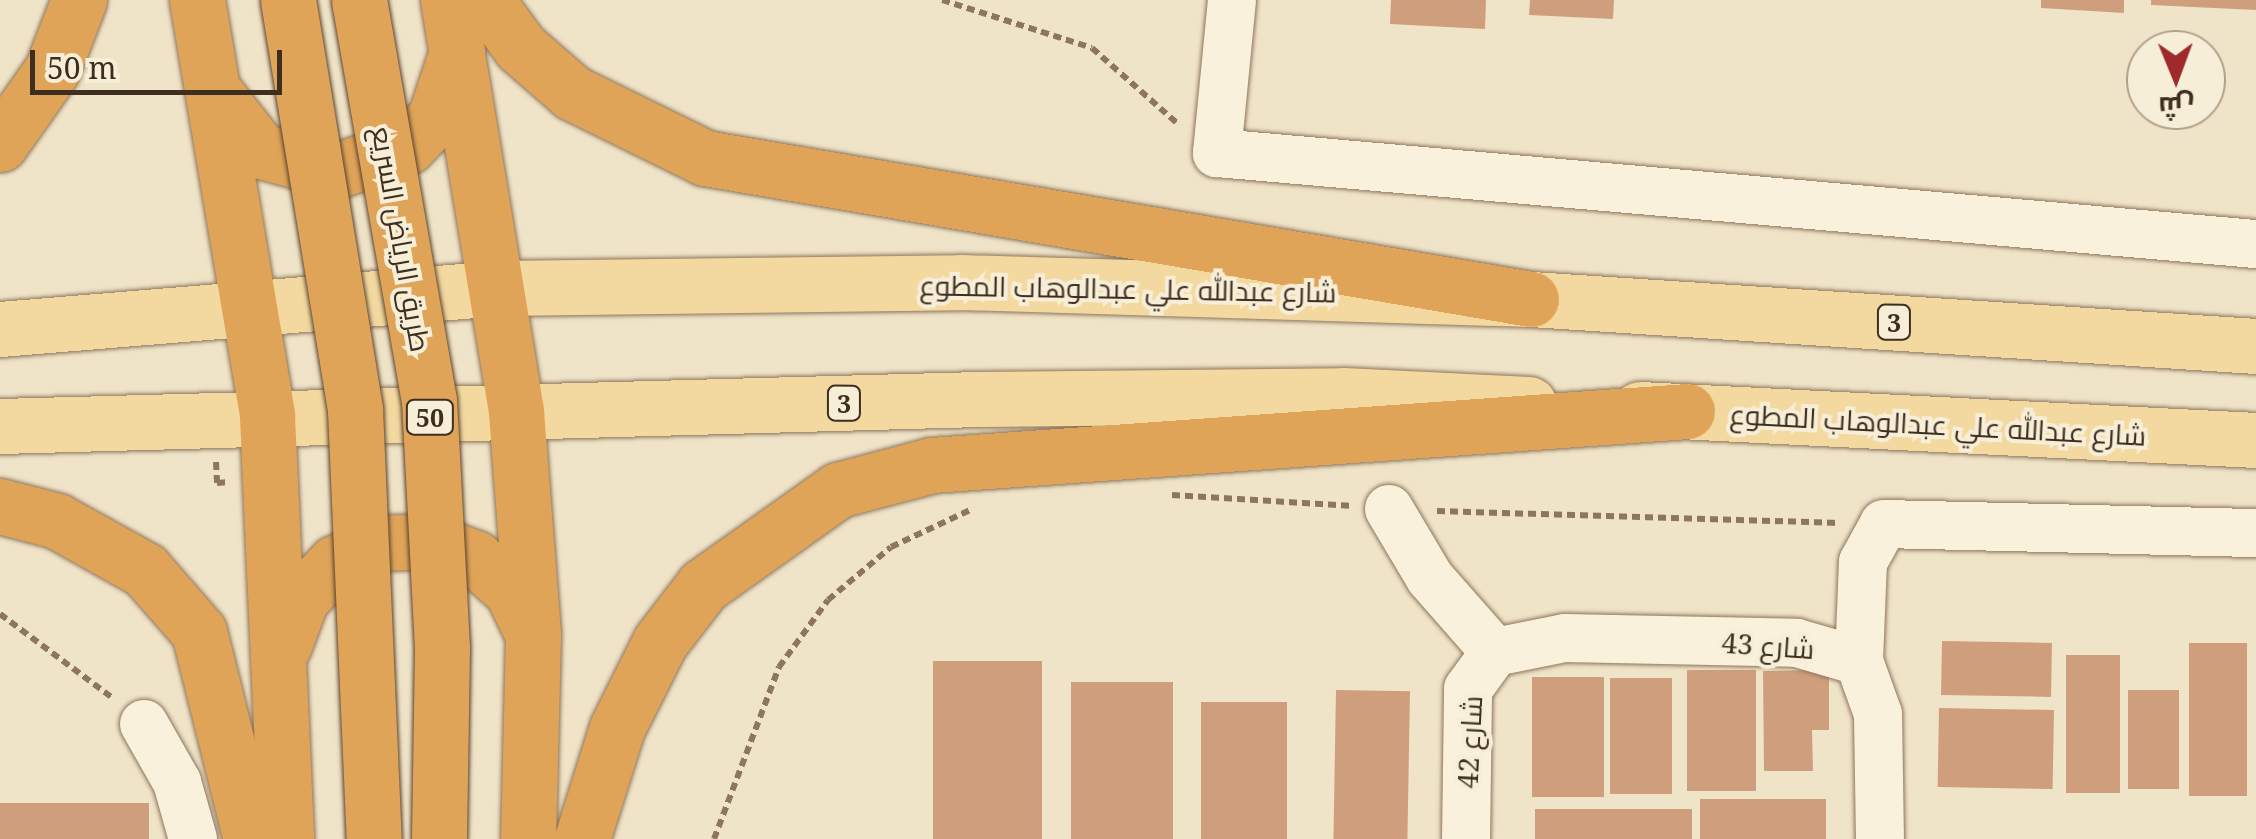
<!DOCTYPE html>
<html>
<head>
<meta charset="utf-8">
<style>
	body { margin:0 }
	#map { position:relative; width:2256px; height:839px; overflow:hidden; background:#f0e4c8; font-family:"Noto Serif",Cairo,serif }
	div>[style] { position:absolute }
	.building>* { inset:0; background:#cf9f7d; transform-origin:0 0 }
	.path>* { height:6px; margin-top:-3px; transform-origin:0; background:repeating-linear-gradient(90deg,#8d765c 0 8px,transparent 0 13px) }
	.roads { filter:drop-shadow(0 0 2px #8d765c) drop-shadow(0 0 2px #8d765c) }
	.minor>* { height:48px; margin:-24px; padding:0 24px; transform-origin:24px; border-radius:24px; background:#faf1dc }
	.major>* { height:55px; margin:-27.5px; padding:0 27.5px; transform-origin:27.5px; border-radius:27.5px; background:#f3d9a0 }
	.highway>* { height:55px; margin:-27.5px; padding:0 27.5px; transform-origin:27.5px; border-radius:27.5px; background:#e0a458 }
	.bridges { filter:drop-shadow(0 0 2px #5b4430) drop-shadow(0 0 2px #5b4430) }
	.highway-bridge>* { height:55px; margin:-27.5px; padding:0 27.5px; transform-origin:27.5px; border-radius:27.5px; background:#e0a458 }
	span { translate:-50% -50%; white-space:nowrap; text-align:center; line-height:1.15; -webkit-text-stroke:8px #f7eed8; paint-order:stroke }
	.shield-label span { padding:2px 8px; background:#f7eed8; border:2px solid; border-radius:8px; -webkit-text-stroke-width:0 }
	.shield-label { font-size:25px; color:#3d2e20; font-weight:700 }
	.street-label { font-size:28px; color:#3d2e20 }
	.north { position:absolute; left:2126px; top:30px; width:100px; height:100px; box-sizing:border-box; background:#f7eed8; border:2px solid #ada18e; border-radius:50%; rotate:179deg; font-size:28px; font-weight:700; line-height:40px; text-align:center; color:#3d2e20 }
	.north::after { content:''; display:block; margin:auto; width:35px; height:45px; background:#9e2a2b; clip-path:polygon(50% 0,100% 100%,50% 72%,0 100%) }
	.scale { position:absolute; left:30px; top:50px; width:252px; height:45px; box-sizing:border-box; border:5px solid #3d2e20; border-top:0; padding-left:12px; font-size:30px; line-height:35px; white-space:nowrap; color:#3d2e20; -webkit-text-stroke:8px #f7eed8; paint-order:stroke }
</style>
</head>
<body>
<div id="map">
	<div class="building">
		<i style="clip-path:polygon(1391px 0,1486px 0,1485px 29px,1390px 24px)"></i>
		<i style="clip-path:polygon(1530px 0,1614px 0,1613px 19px,1529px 15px)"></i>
		<i style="clip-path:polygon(2041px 0,2124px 0,2124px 13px,2041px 8px)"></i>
		<i style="clip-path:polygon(2151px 0,2256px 0,2256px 10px,2151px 5px)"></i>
		<i style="left:1942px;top:641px;width:110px;height:54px;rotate:1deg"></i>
		<i style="left:2189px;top:643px;width:58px;height:153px"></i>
		<i style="left:2120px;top:655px;width:138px;height:54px;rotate:90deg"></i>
		<i style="left:933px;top:661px;width:109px;height:178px"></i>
		<i style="left:1687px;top:670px;width:69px;height:121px"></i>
		<i style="clip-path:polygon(1829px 670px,1829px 730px,1812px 730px,1813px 771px,1764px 771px,1763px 671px)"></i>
		<i style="left:1532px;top:677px;width:72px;height:120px"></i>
		<i style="left:1610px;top:678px;width:62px;height:116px"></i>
		<i style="left:1071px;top:682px;width:102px;height:157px"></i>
		<i style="left:1336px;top:690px;width:74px;height:149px;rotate:1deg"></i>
		<i style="left:2128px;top:690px;width:51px;height:99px"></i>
		<i style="left:1201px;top:702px;width:86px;height:137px"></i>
		<i style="left:1939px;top:708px;width:115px;height:79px;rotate:1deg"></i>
		<i style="left:1826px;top:799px;width:40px;height:126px;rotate:90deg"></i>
		<i style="left:0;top:803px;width:149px;height:36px"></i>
		<i style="left:1692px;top:809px;width:30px;height:157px;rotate:90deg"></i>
	</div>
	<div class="path">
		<i style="left:942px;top:0;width:157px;rotate:17.7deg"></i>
		<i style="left:1092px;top:48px;width:116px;rotate:41.5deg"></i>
		<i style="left:216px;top:462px;width:21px;rotate:87deg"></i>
		<i style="left:217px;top:483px;width:12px;rotate:-5deg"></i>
		<i style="left:1172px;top:495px;width:182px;rotate:3.5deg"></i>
		<i style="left:1437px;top:511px;width:402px;rotate:1.7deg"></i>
		<i style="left:0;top:614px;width:142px;rotate:36.7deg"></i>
		<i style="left:714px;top:839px;width:184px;rotate:-69.3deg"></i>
		<i style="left:779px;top:667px;width:83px;rotate:-53.8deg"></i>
		<i style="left:828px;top:600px;width:82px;rotate:-40.1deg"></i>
		<i style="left:891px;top:547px;width:89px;rotate:-25.1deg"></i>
	</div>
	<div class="roads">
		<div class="minor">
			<i style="left:1232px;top:0;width:154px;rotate:95.6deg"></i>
			<i style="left:1217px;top:153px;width:1043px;rotate:5.01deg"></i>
			<i style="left:1389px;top:509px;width:80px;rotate:59.3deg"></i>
			<i style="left:1430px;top:578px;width:98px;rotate:48.7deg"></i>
			<i style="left:1859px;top:661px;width:99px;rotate:-87.7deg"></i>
			<i style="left:1863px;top:562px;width:43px;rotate:-61.1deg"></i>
			<i style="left:1884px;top:524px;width:372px;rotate:1.4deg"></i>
			<i style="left:144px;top:724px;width:67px;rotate:60.4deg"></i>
			<i style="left:177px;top:782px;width:59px;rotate:74.3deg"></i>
			<i style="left:1466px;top:839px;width:150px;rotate:-89.2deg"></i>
			<i style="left:1468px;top:689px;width:46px;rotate:-53.9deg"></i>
			<i style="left:1495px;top:652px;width:71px;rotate:-11.3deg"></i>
			<i style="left:1565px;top:638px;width:232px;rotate:1.2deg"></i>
			<i style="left:1797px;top:643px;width:65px;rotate:16.2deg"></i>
			<i style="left:1859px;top:661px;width:56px;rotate:70.3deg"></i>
			<i style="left:1878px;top:714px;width:125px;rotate:89.1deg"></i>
		</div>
		<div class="major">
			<i style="left:0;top:329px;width:501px;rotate:-4.7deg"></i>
			<i style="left:499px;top:288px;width:462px;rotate:-0.7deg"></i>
			<i style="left:961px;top:282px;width:570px;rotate:1.71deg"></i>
			<i style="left:1531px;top:299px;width:727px;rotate:3.71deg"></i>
			<i style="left:1640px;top:409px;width:617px;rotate:2.88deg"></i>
			<i style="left:0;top:426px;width:980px;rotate:-1.58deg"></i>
			<i style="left:980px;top:399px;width:363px;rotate:-0.6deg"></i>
			<i style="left:1343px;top:395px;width:186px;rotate:2.8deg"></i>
		</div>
		<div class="highway">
			<i style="left:197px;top:0;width:422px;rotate:80.4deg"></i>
			<i style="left:267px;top:416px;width:423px;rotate:87.4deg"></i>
			<i style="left:448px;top:0;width:418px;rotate:80.6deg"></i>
			<i style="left:516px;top:412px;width:224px;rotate:85.6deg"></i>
			<i style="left:533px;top:635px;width:204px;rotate:91.4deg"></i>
			<i style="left:486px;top:0;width:58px;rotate:54.1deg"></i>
			<i style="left:520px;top:47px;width:70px;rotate:41deg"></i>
			<i style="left:573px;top:93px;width:147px;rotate:26.2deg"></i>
			<i style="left:705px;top:158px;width:838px;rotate:9.69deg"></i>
			<i style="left:215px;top:93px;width:74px;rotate:51.6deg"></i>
			<i style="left:261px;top:151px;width:78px;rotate:14.9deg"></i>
			<i style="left:336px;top:171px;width:76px;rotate:-19.1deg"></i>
			<i style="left:408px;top:146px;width:39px;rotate:-46deg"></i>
			<i style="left:435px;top:118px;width:70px;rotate:-71.6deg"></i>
			<i style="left:0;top:144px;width:90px;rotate:-54.9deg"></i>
			<i style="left:52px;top:70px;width:75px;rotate:-68.9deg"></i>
			<i style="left:0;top:506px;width:59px;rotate:14.7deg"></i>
			<i style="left:57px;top:521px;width:101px;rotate:29.1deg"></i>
			<i style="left:145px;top:570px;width:82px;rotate:48.9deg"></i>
			<i style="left:199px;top:632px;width:213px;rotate:75.9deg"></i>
			<i style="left:284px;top:645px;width:49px;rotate:-69.7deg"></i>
			<i style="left:301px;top:599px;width:50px;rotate:-46.6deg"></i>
			<i style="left:335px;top:563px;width:49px;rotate:-24deg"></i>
			<i style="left:380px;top:543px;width:49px;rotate:-2.3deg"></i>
			<i style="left:429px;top:541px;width:49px;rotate:20.3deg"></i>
			<i style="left:475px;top:558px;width:50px;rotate:41.7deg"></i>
			<i style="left:512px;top:591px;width:47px;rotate:64.5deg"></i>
			<i style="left:582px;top:839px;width:116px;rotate:-72.5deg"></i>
			<i style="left:617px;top:728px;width:96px;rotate:-63.4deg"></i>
			<i style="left:660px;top:642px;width:71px;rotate:-52.5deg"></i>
			<i style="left:703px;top:586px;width:166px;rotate:-35.4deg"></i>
			<i style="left:838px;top:490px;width:97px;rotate:-14.9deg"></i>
			<i style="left:932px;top:465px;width:757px;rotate:-4.09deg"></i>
		</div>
	</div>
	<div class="bridges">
		<div class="highway-bridge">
			<i style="left:288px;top:0;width:415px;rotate:80.7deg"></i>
			<i style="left:355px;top:410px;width:429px;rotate:87.5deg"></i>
			<i style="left:359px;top:0;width:406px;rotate:80.1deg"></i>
			<i style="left:429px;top:400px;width:248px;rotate:87deg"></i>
			<i style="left:442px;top:648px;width:191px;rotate:90.9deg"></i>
		</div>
	</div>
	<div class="shield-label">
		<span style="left:1894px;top:322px">3</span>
		<span style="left:844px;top:403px">3</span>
		<span style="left:430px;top:417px">50</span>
	</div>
	<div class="street-label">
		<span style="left:402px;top:239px;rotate:80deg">طريق الرياض السريع</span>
		<span style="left:1128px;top:288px;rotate:1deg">شارع عبدالله علي عبدالوهاب المطوع</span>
		<span style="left:1938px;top:424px;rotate:3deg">شارع عبدالله علي عبدالوهاب المطوع</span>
		<span style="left:1768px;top:645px;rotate:4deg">شارع 43</span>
		<span style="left:1469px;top:742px;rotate:-87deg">شارع 42</span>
	</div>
	<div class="north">ش</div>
	<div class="scale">50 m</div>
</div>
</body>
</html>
